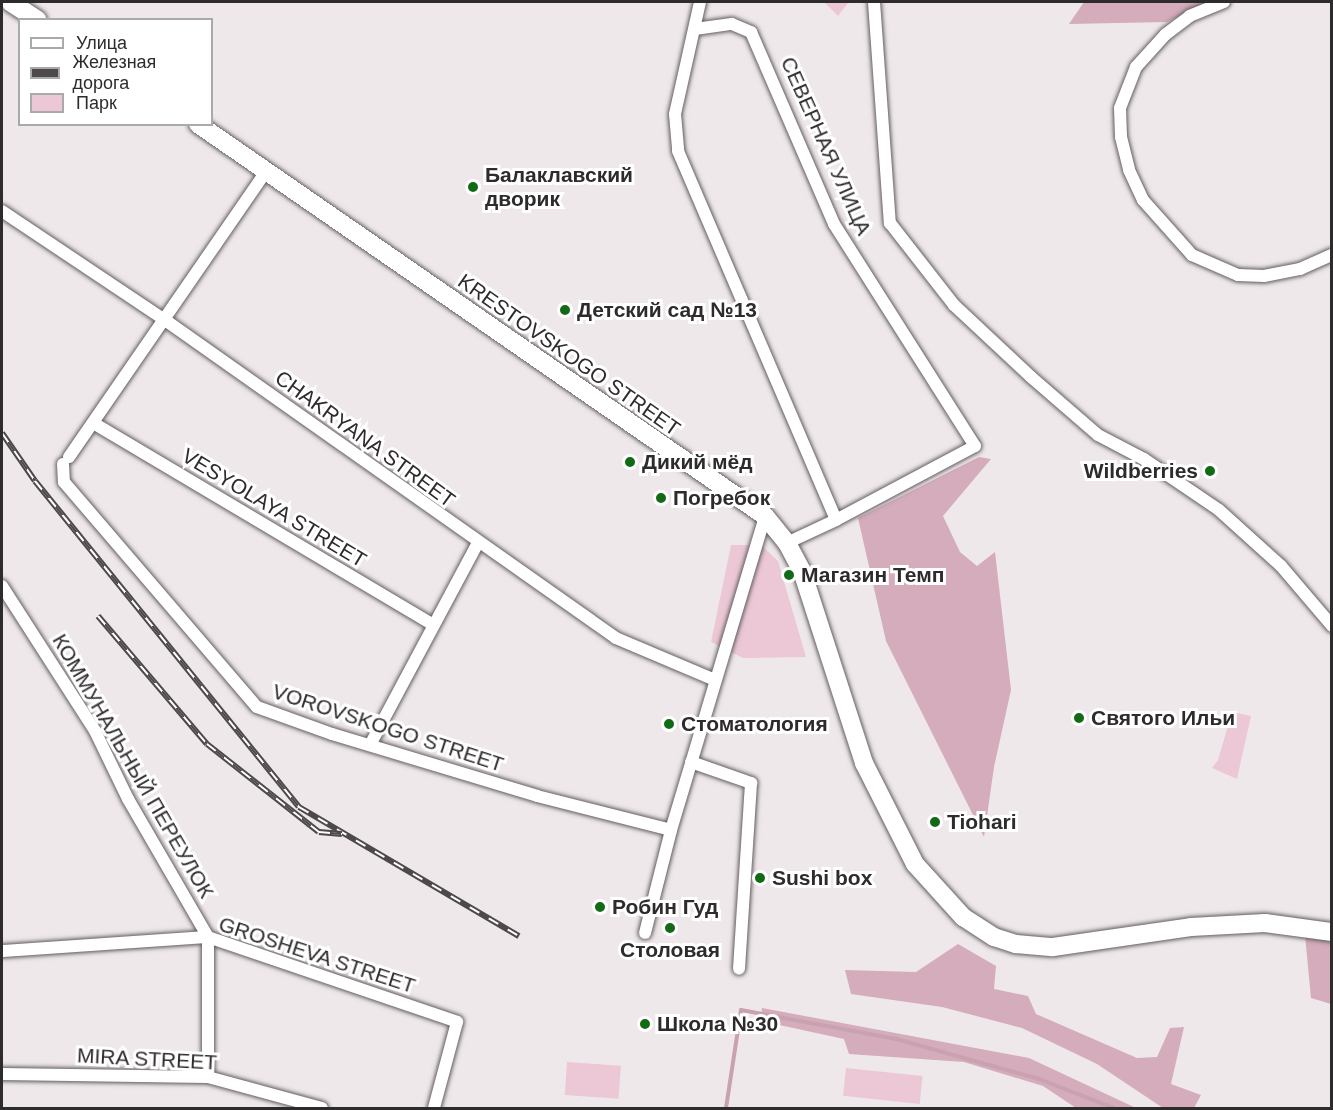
<!DOCTYPE html>
<html>
<head>
<meta charset="utf-8">
<style>
	body { margin:0 }
	#map { position:relative; width:1333px; height:1110px; overflow:hidden; background:#efe8ea; font-family:Arial,sans-serif }
	div>[style] { position:absolute }
	.green>* { inset:0; background:#ecc8d6; transform-origin:0 0 }
	.forest>* { inset:0; background:#d4acbb }
	.stream>* { height:4px; margin:-2px; padding:0 2px; transform-origin:2px; border-radius:2px; background:#c9a1b1 }
	.roads { filter:drop-shadow(0 0 2px #635e60) drop-shadow(0 0 2px #635e60) }
	.street>* { height:12px; margin:-6px; padding:0 6px; transform-origin:6px; border-radius:6px; background:#fff }
	.secondary>* { height:18px; margin:-9px; padding:0 9px; transform-origin:9px; border-radius:9px; background:#fff }
	.rail>* { height:6px; margin-top:-3px; transform-origin:0; background:repeating-linear-gradient(90deg,#fff 0 11px,#4d494a 0 22px); box-sizing:border-box; border-block:2px solid #4d494a }
	.dots>* { width:16px; height:16px; translate:-50% -50%; box-sizing:border-box; border:3px solid #fff; border-radius:50% }
	span { translate:-50% -50%; white-space:nowrap; text-align:center; line-height:1.15; -webkit-text-stroke:6px #fff; paint-order:stroke }
	.street-label { font-size:21px; color:#2e2b2c }
	.poi-label { font-size:21px; color:#2e2b2c; font-weight:700 }
	.left { translate:0 -50%; text-align:left }
	.right { translate:-100% -50%; text-align:right }
	.frame { position:absolute; inset:0; border:3px solid #2e2b2c; pointer-events:none }
	.legend { position:absolute; left:18px; top:18px; width:195px; height:108px; box-sizing:border-box; background:#fff; border:2px solid #abaaab; margin:0; padding:8px 10px; list-style:none; font-size:18px; color:#2e2b2c }
	.legend li { display:flex; align-items:center; gap:12px; height:30px }
	.legend b { width:30px; border:2px solid #abaaab }
</style>
</head>
<body>
<div id="map">
	<div class="green">
		<i style="clip-path:polygon(824px 2px,847px 2px,848px 3px,838px 16px)"></i>
		<i style="clip-path:polygon(731px 545px,761px 545px,778px 561px,806px 657px,743px 658px,711px 642px)"></i>
		<i style="clip-path:polygon(1232px 712px,1251px 716px,1237px 779px,1212px 768px,1218px 760px)"></i>
		<i style="left:567px;top:1062px;width:54px;height:33px;rotate:4deg"></i>
		<i style="left:846px;top:1068px;width:77px;height:28px;rotate:6deg"></i>
	</div>
	<div class="forest">
		<i style="clip-path:polygon(1084px 2px,1207px 2px,1167px 22px,1069px 24px)"></i>
		<i style="clip-path:polygon(979px 457px,991px 459px,943px 516px,960px 552px,977px 566px,995px 552px,1011px 690px,994px 767px,984px 837px,886px 641px,858px 518px)"></i>
		<i style="clip-path:polygon(1305px 935px,1331px 941px,1331px 1004px,1311px 998px)"></i>
		<i style="clip-path:polygon(958px 944px,996px 966px,994px 989px,1028px 996px,1036px 1014px,1137px 1058px,1157px 1057px,1170px 1028px,1184px 1027px,1171px 1084px,1201px 1095px,1194px 1108px,1163px 1108px,1097px 1064px,1022px 1028px,942px 1007px,851px 994px,845px 970px,916px 972px)"></i>
		<i style="clip-path:polygon(762px 1008px,1029px 1058px,1136px 1108px,1076px 1108px,1043px 1086px,964px 1062px,849px 1054px,844px 1039px,761px 1021px)"></i>
	</div>
	<div class="stream">
		<i style="left:726px;top:1108px;width:99px;rotate:-81.3deg"></i>
		<i style="left:741px;top:1010px;width:158px;rotate:10.6deg"></i>
		<i style="left:896px;top:1039px;width:148px;rotate:15.6deg"></i>
		<i style="left:1039px;top:1079px;width:80px;rotate:21.1deg"></i>
	</div>
	<div class="roads">
		<div class="street">
			<i style="left:700px;top:2px;width:115px;rotate:102.6deg"></i>
			<i style="left:675px;top:114px;width:37px;rotate:85deg"></i>
			<i style="left:678px;top:151px;width:401px;rotate:66.8deg"></i>
			<i style="left:836px;top:520px;width:54px;rotate:154.9deg"></i>
			<i style="left:874px;top:2px;width:222px;rotate:85.9deg"></i>
			<i style="left:890px;top:223px;width:104px;rotate:52deg"></i>
			<i style="left:954px;top:305px;width:105px;rotate:43.1deg"></i>
			<i style="left:1031px;top:377px;width:89px;rotate:40.9deg"></i>
			<i style="left:1098px;top:435px;width:52px;rotate:27.6deg"></i>
			<i style="left:1144px;top:459px;width:91px;rotate:34.2deg"></i>
			<i style="left:1219px;top:510px;width:84px;rotate:42.1deg"></i>
			<i style="left:1281px;top:566px;width:79px;rotate:49.6deg"></i>
			<i style="left:1224px;top:2px;width:37px;rotate:158deg"></i>
			<i style="left:1190px;top:16px;width:31px;rotate:143deg"></i>
			<i style="left:1165px;top:35px;width:43px;rotate:132.2deg"></i>
			<i style="left:1136px;top:67px;width:44px;rotate:111.3deg"></i>
			<i style="left:1120px;top:108px;width:29px;rotate:88deg"></i>
			<i style="left:1121px;top:137px;width:34px;rotate:76deg"></i>
			<i style="left:1129px;top:170px;width:33px;rotate:65deg"></i>
			<i style="left:1143px;top:200px;width:74px;rotate:48.3deg"></i>
			<i style="left:1192px;top:255px;width:50px;rotate:23.5deg"></i>
			<i style="left:1238px;top:275px;width:26px;rotate:2deg"></i>
			<i style="left:1264px;top:276px;width:37px;rotate:-11deg"></i>
			<i style="left:1300px;top:269px;width:35px;rotate:-24deg"></i>
			<i style="left:695px;top:29px;width:37px;rotate:-8deg"></i>
			<i style="left:732px;top:24px;width:21px;rotate:23deg"></i>
			<i style="left:751px;top:32px;width:209px;rotate:66.6deg"></i>
			<i style="left:834px;top:224px;width:263px;rotate:57.6deg"></i>
			<i style="left:975px;top:446px;width:157px;rotate:152deg"></i>
			<i style="left:2px;top:211px;width:196px;rotate:33.8deg"></i>
			<i style="left:165px;top:320px;width:552px;rotate:35.19deg"></i>
			<i style="left:616px;top:638px;width:108px;rotate:23deg"></i>
			<i style="left:95px;top:424px;width:393px;rotate:30.7deg"></i>
			<i style="left:69px;top:457px;width:347px;rotate:-55.4deg"></i>
			<i style="left:63px;top:464px;width:18px;rotate:87deg"></i>
			<i style="left:64px;top:482px;width:296px;rotate:49.4deg"></i>
			<i style="left:257px;top:707px;width:80px;rotate:19.8deg"></i>
			<i style="left:332px;top:734px;width:214px;rotate:16.8deg"></i>
			<i style="left:537px;top:796px;width:138px;rotate:14.2deg"></i>
			<i style="left:2px;top:586px;width:172px;rotate:57.3deg"></i>
			<i style="left:95px;top:731px;width:76px;rotate:64.1deg"></i>
			<i style="left:128px;top:799px;width:160px;rotate:59.9deg"></i>
			<i style="left:208px;top:937px;width:140px;rotate:90deg"></i>
			<i style="left:370px;top:745px;width:229px;rotate:-61.9deg"></i>
			<i style="left:691px;top:762px;width:64px;rotate:19.3deg"></i>
			<i style="left:751px;top:783px;width:186px;rotate:93.7deg"></i>
			<i style="left:645px;top:933px;width:106px;rotate:-75.8deg"></i>
			<i style="left:671px;top:830px;width:328px;rotate:-73.3deg"></i>
			<i style="left:2px;top:951px;width:206px;rotate:-3.9deg"></i>
			<i style="left:208px;top:937px;width:263px;rotate:18.8deg"></i>
			<i style="left:457px;top:1022px;width:89px;rotate:105deg"></i>
			<i style="left:2px;top:1074px;width:206px;rotate:0.8deg"></i>
			<i style="left:208px;top:1077px;width:118px;rotate:15.2deg"></i>
		</div>
		<div class="secondary">
			<i style="left:10px;top:2px;width:33px;rotate:33deg"></i>
			<i style="left:198px;top:124px;width:689px;rotate:34.66deg"></i>
			<i style="left:765px;top:516px;width:35px;rotate:51deg"></i>
			<i style="left:787px;top:543px;width:32px;rotate:62deg"></i>
			<i style="left:802px;top:571px;width:202px;rotate:72.1deg"></i>
			<i style="left:864px;top:763px;width:113px;rotate:63.2deg"></i>
			<i style="left:915px;top:864px;width:72px;rotate:47.8deg"></i>
			<i style="left:963px;top:917px;width:37px;rotate:33deg"></i>
			<i style="left:994px;top:937px;width:23px;rotate:18deg"></i>
			<i style="left:1016px;top:944px;width:37px;rotate:5deg"></i>
			<i style="left:1053px;top:947px;width:139px;rotate:-8.2deg"></i>
			<i style="left:1191px;top:927px;width:74px;rotate:-3.1deg"></i>
			<i style="left:1265px;top:923px;width:68px;rotate:7.7deg"></i>
		</div>
	</div>
	<div class="rail">
		<i style="left:2px;top:433px;width:58px;rotate:55.5deg"></i>
		<i style="left:35px;top:481px;width:419px;rotate:51deg"></i>
		<i style="left:299px;top:807px;width:255px;rotate:30.4deg"></i>
		<i style="left:98px;top:616px;width:168px;rotate:49.6deg"></i>
		<i style="left:207px;top:744px;width:142px;rotate:38.2deg"></i>
		<i style="left:319px;top:832px;width:23px;rotate:5deg"></i>
	</div>
	<div class="dots">
		<i style="left:473px;top:187px;background:#116b15"></i>
		<i style="left:565px;top:310px;background:#116b15"></i>
		<i style="left:630px;top:462px;background:#116b15"></i>
		<i style="left:1210px;top:471px;background:#116b15"></i>
		<i style="left:661px;top:498px;background:#116b15"></i>
		<i style="left:789px;top:575px;background:#116b15"></i>
		<i style="left:1079px;top:718px;background:#116b15"></i>
		<i style="left:669px;top:724px;background:#116b15"></i>
		<i style="left:935px;top:822px;background:#116b15"></i>
		<i style="left:760px;top:878px;background:#116b15"></i>
		<i style="left:600px;top:907px;background:#116b15"></i>
		<i style="left:670px;top:928px;background:#116b15"></i>
		<i style="left:645px;top:1024px;background:#116b15"></i>
	</div>
	<div class="street-label">
		<span style="left:826px;top:146px;rotate:66deg">СЕВЕРНАЯ УЛИЦА</span>
		<span style="left:569px;top:355px;rotate:35deg">KRESTOVSKOGO STREET</span>
		<span style="left:365px;top:439px;rotate:36deg">CHAKRYANA STREET</span>
		<span style="left:274px;top:508px;rotate:31deg">VESYOLAYA STREET</span>
		<span style="left:388px;top:728px;rotate:18deg">VOROVSKOGO STREET</span>
		<span style="left:133px;top:766px;rotate:60deg">КОММУНАЛЬНЫЙ ПЕРЕУЛОК</span>
		<span style="left:317px;top:955px;rotate:18deg">GROSHEVA STREET</span>
		<span style="left:147px;top:1059px;rotate:3deg">MIRA STREET</span>
	</div>
	<div class="poi-label">
		<span class="left" style="left:485px;top:187px">Балаклавский<br>дворик</span>
		<span class="left" style="left:577px;top:310px">Детский сад №13</span>
		<span class="left" style="left:642px;top:462px">Дикий мёд</span>
		<span class="right" style="left:1198px;top:471px">Wildberries</span>
		<span class="left" style="left:673px;top:498px">Погребок</span>
		<span class="left" style="left:801px;top:575px">Магазин Темп</span>
		<span class="left" style="left:1091px;top:718px">Святого Ильи</span>
		<span class="left" style="left:681px;top:724px">Стоматология</span>
		<span class="left" style="left:947px;top:822px">Tiohari</span>
		<span class="left" style="left:772px;top:878px">Sushi box</span>
		<span class="left" style="left:612px;top:907px">Робин Гуд</span>
		<span style="left:670px;top:950px">Столовая</span>
		<span class="left" style="left:657px;top:1024px">Школа №30</span>
	</div>
	<div class="frame"></div>
	<ul class="legend">
	<li><b style="height:8px;background:#fff"></b>Улица</li>
	<li><b style="height:8px;background:#4d494a"></b>Железная дорога</li>
	<li><b style="height:16px;background:#ecc8d6"></b>Парк</li>
	</ul>
</div>
</body>
</html>
